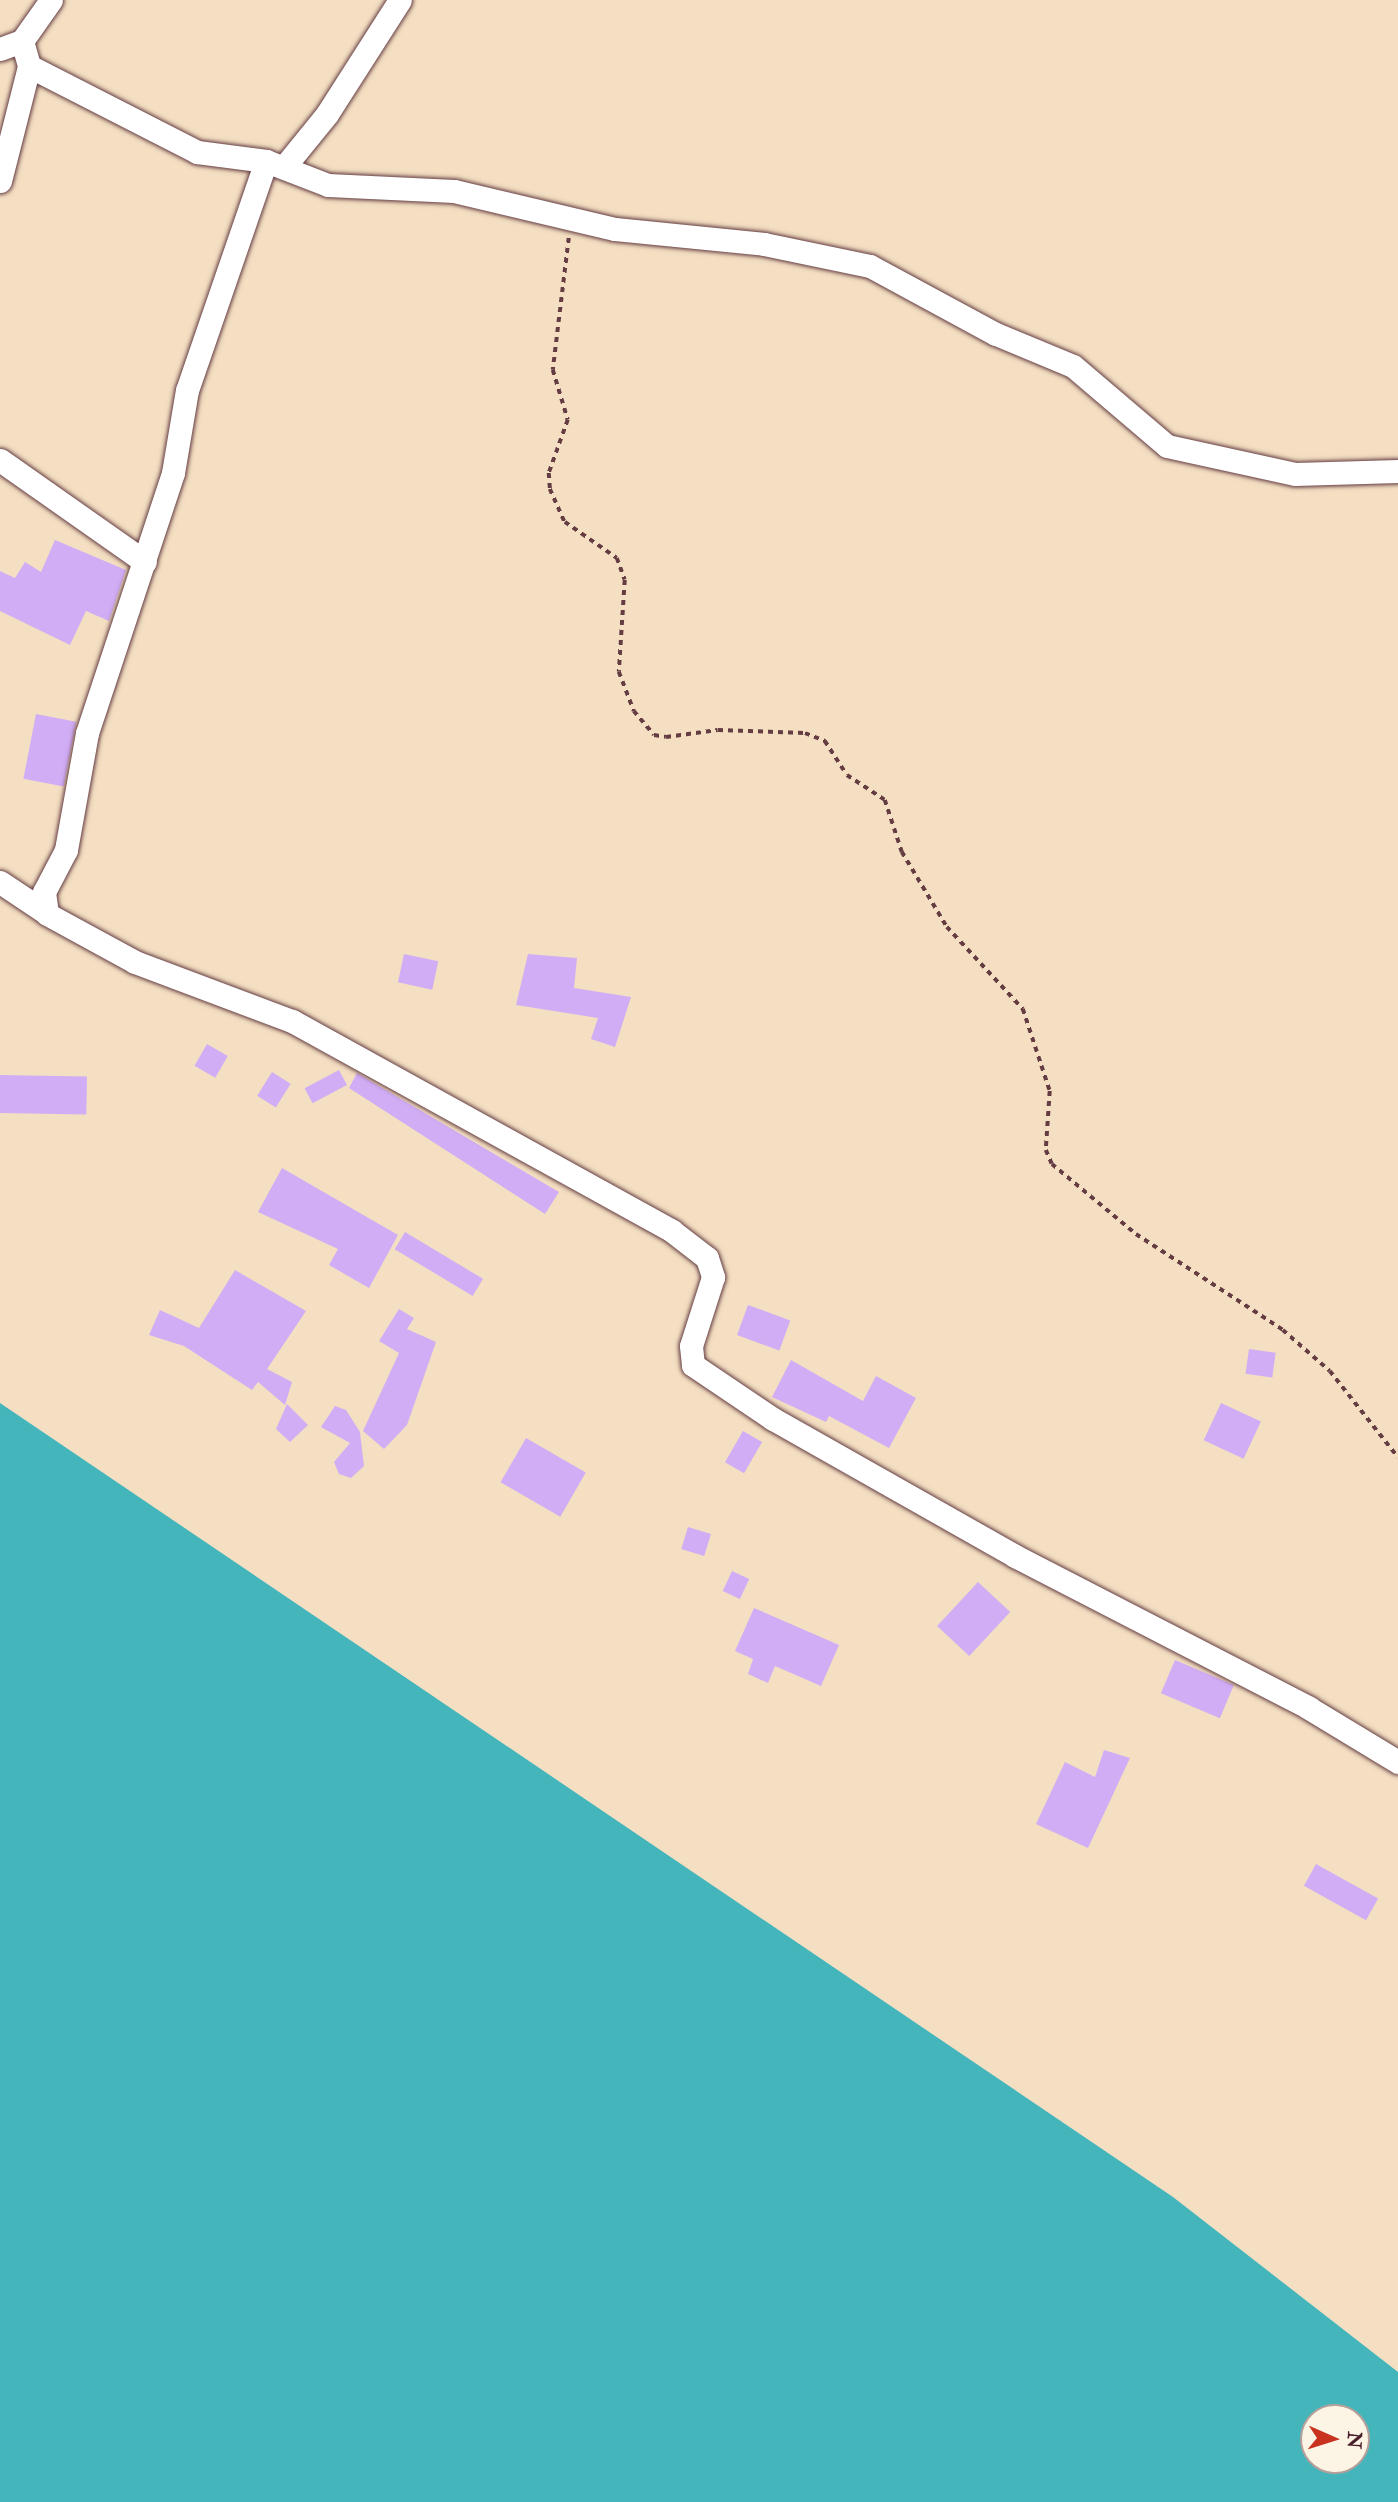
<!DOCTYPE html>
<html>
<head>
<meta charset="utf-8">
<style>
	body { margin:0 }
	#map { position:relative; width:1398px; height:2502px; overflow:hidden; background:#f4dfc2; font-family:"IM FELL Double Pica",serif }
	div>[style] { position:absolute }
	.water>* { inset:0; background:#45b5bc }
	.building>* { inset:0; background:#d1adf5; transform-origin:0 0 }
	.path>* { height:3.5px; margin-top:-1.75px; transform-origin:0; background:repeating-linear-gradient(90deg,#643c42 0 5px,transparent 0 10px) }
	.roads { filter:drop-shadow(0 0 2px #643c42) drop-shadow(0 0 2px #643c42) }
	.minor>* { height:23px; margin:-11.5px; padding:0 11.5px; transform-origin:11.5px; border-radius:11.5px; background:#fff }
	span { translate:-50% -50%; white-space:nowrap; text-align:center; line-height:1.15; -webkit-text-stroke:6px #fcf5e5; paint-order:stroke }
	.north { position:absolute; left:1300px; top:2404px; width:70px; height:70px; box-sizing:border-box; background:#fcf5e5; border:2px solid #b59f9b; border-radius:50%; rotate:93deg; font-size:19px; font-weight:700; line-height:28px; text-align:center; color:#4a1f2b }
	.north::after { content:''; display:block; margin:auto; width:24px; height:32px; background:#c8321e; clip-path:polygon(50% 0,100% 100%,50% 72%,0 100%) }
</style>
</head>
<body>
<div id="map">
	<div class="water">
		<i style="clip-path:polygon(evenodd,0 1403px,1173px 2197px,1398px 2372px,1398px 2502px,0 2502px,0 1403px,1314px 2418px,1356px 2418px,1356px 2460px,1314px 2460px,1314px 2418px)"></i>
	</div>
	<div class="building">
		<i style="clip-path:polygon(55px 540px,126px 570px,109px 621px,86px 611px,70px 645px,0 611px,0 571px,15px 578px,25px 562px,41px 572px)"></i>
		<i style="left:36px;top:714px;width:41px;height:66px;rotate:11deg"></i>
		<i style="left:404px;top:954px;width:35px;height:29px;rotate:12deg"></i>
		<i style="clip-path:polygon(528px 954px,577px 958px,574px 988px,631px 997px,615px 1047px,591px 1039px,598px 1018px,516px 1005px)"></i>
		<i style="left:207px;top:1044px;width:24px;height:25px;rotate:30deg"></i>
		<i style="left:339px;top:1070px;width:17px;height:39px;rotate:62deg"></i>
		<i style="left:272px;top:1072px;width:22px;height:28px;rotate:32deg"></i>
		<i style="clip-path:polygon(357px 1073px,559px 1192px,545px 1214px,349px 1088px)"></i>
		<i style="left:0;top:1075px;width:87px;height:38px;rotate:1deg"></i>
		<i style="clip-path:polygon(282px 1168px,398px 1235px,369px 1288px,329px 1265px,338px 1249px,258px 1212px)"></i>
		<i style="left:405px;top:1232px;width:91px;height:20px;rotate:31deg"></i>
		<i style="clip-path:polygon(235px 1270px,306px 1311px,267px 1369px,292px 1382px,285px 1405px,258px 1382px,252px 1390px,184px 1346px,149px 1335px,160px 1310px,199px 1328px)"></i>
		<i style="left:748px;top:1305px;width:45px;height:32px;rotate:20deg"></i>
		<i style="clip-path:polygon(399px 1309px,414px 1318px,407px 1329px,436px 1342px,407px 1425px,384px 1449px,363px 1431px,399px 1353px,379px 1341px)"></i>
		<i style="left:1249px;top:1349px;width:27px;height:25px;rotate:8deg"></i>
		<i style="clip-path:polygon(791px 1360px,863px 1401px,876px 1376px,916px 1398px,889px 1448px,829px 1416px,826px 1422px,772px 1397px)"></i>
		<i style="left:1221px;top:1403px;width:44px;height:41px;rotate:25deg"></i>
		<i style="clip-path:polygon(287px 1404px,308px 1425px,290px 1442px,276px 1429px)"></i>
		<i style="clip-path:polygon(335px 1406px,346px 1410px,360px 1432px,364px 1466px,351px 1478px,339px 1474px,334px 1462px,350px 1443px,321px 1427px)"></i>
		<i style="left:743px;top:1431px;width:22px;height:36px;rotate:30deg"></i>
		<i style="left:526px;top:1438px;width:69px;height:51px;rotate:30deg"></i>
		<i style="left:688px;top:1527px;width:24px;height:23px;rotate:17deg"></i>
		<i style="left:732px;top:1571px;width:19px;height:22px;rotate:25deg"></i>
		<i style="left:978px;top:1582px;width:44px;height:60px;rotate:43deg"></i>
		<i style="clip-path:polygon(754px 1608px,839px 1645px,821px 1686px,775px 1666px,768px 1683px,748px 1674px,753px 1659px,735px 1651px)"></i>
		<i style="left:1175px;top:1660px;width:64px;height:36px;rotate:23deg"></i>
		<i style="clip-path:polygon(1104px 1750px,1130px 1758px,1088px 1848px,1036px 1824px,1065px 1762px,1095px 1777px)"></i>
		<i style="left:1316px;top:1864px;width:71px;height:25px;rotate:29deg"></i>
	</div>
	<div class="path">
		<i style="left:569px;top:238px;width:133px;rotate:96.9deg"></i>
		<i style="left:553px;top:370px;width:52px;rotate:73.3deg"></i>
		<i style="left:568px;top:420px;width:56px;rotate:109.7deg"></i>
		<i style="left:549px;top:473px;width:16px;rotate:86deg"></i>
		<i style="left:550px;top:489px;width:36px;rotate:66deg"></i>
		<i style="left:565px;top:522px;width:63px;rotate:34.7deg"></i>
		<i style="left:617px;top:558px;width:23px;rotate:70deg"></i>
		<i style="left:625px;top:580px;width:92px;rotate:93.7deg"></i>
		<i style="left:619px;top:672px;width:42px;rotate:69deg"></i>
		<i style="left:634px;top:711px;width:31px;rotate:50deg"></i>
		<i style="left:654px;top:735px;width:12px;rotate:9deg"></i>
		<i style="left:666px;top:737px;width:52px;rotate:-7.7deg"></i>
		<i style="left:718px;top:730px;width:87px;rotate:2deg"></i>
		<i style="left:805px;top:733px;width:22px;rotate:22deg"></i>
		<i style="left:825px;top:741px;width:40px;rotate:57.1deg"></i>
		<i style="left:847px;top:775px;width:45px;rotate:33.3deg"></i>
		<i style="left:885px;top:800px;width:55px;rotate:71.9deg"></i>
		<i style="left:902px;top:852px;width:87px;rotate:59deg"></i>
		<i style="left:947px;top:927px;width:112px;rotate:47.2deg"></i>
		<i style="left:1023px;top:1009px;width:86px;rotate:71.8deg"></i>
		<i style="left:1050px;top:1091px;width:59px;rotate:93.9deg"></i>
		<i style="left:1046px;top:1150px;width:15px;rotate:67deg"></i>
		<i style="left:1052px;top:1164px;width:109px;rotate:39.8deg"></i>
		<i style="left:1136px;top:1234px;width:176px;rotate:33.1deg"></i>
		<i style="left:1283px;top:1330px;width:62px;rotate:41.1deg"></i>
		<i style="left:1330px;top:1371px;width:110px;rotate:51.7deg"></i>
	</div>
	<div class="roads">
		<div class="minor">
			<i style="left:22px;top:41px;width:26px;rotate:74deg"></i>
			<i style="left:29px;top:66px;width:189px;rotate:27.1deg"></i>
			<i style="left:197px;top:152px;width:70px;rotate:7.4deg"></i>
			<i style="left:266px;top:161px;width:66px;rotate:21.2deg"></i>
			<i style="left:328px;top:185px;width:126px;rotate:2.7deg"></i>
			<i style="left:454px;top:191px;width:165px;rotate:13.3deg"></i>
			<i style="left:615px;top:229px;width:150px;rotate:5.7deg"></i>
			<i style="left:764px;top:244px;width:108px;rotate:11.7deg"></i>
			<i style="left:870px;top:266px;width:143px;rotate:28.4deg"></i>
			<i style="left:996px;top:334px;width:83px;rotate:22.6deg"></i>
			<i style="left:1073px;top:366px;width:123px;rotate:40.4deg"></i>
			<i style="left:1167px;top:446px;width:131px;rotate:12.3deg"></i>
			<i style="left:1295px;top:474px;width:103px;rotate:-1.7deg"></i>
			<i style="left:0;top:49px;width:23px;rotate:-20deg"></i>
			<i style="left:22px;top:41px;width:50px;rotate:-54.7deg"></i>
			<i style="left:266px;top:161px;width:242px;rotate:109deg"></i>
			<i style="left:187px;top:390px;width:84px;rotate:99.6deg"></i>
			<i style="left:173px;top:473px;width:274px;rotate:108.3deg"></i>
			<i style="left:87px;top:733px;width:119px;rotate:100.2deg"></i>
			<i style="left:66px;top:850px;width:47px;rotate:117.6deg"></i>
			<i style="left:44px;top:892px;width:22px;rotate:82deg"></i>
			<i style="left:47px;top:914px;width:100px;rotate:28.6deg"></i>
			<i style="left:135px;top:962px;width:168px;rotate:20.6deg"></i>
			<i style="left:292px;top:1021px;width:434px;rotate:28.9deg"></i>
			<i style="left:672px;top:1231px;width:44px;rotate:37.6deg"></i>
			<i style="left:707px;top:1258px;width:20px;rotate:72deg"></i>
			<i style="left:713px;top:1277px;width:72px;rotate:107.7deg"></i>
			<i style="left:691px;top:1346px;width:19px;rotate:84deg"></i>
			<i style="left:693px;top:1365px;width:97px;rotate:34deg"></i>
			<i style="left:773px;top:1419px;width:278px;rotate:29.5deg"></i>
			<i style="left:1015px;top:1556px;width:331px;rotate:27.3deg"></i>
			<i style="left:1309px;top:1708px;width:104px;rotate:31.2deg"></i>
			<i style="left:284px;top:167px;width:68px;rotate:-50.9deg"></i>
			<i style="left:327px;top:114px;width:135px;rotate:-57.4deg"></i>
			<i style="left:0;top:181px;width:119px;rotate:-75.8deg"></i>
			<i style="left:0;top:460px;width:177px;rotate:35.1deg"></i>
			<i style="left:0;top:882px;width:58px;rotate:33.7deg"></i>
		</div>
	</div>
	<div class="north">N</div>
</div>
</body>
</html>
